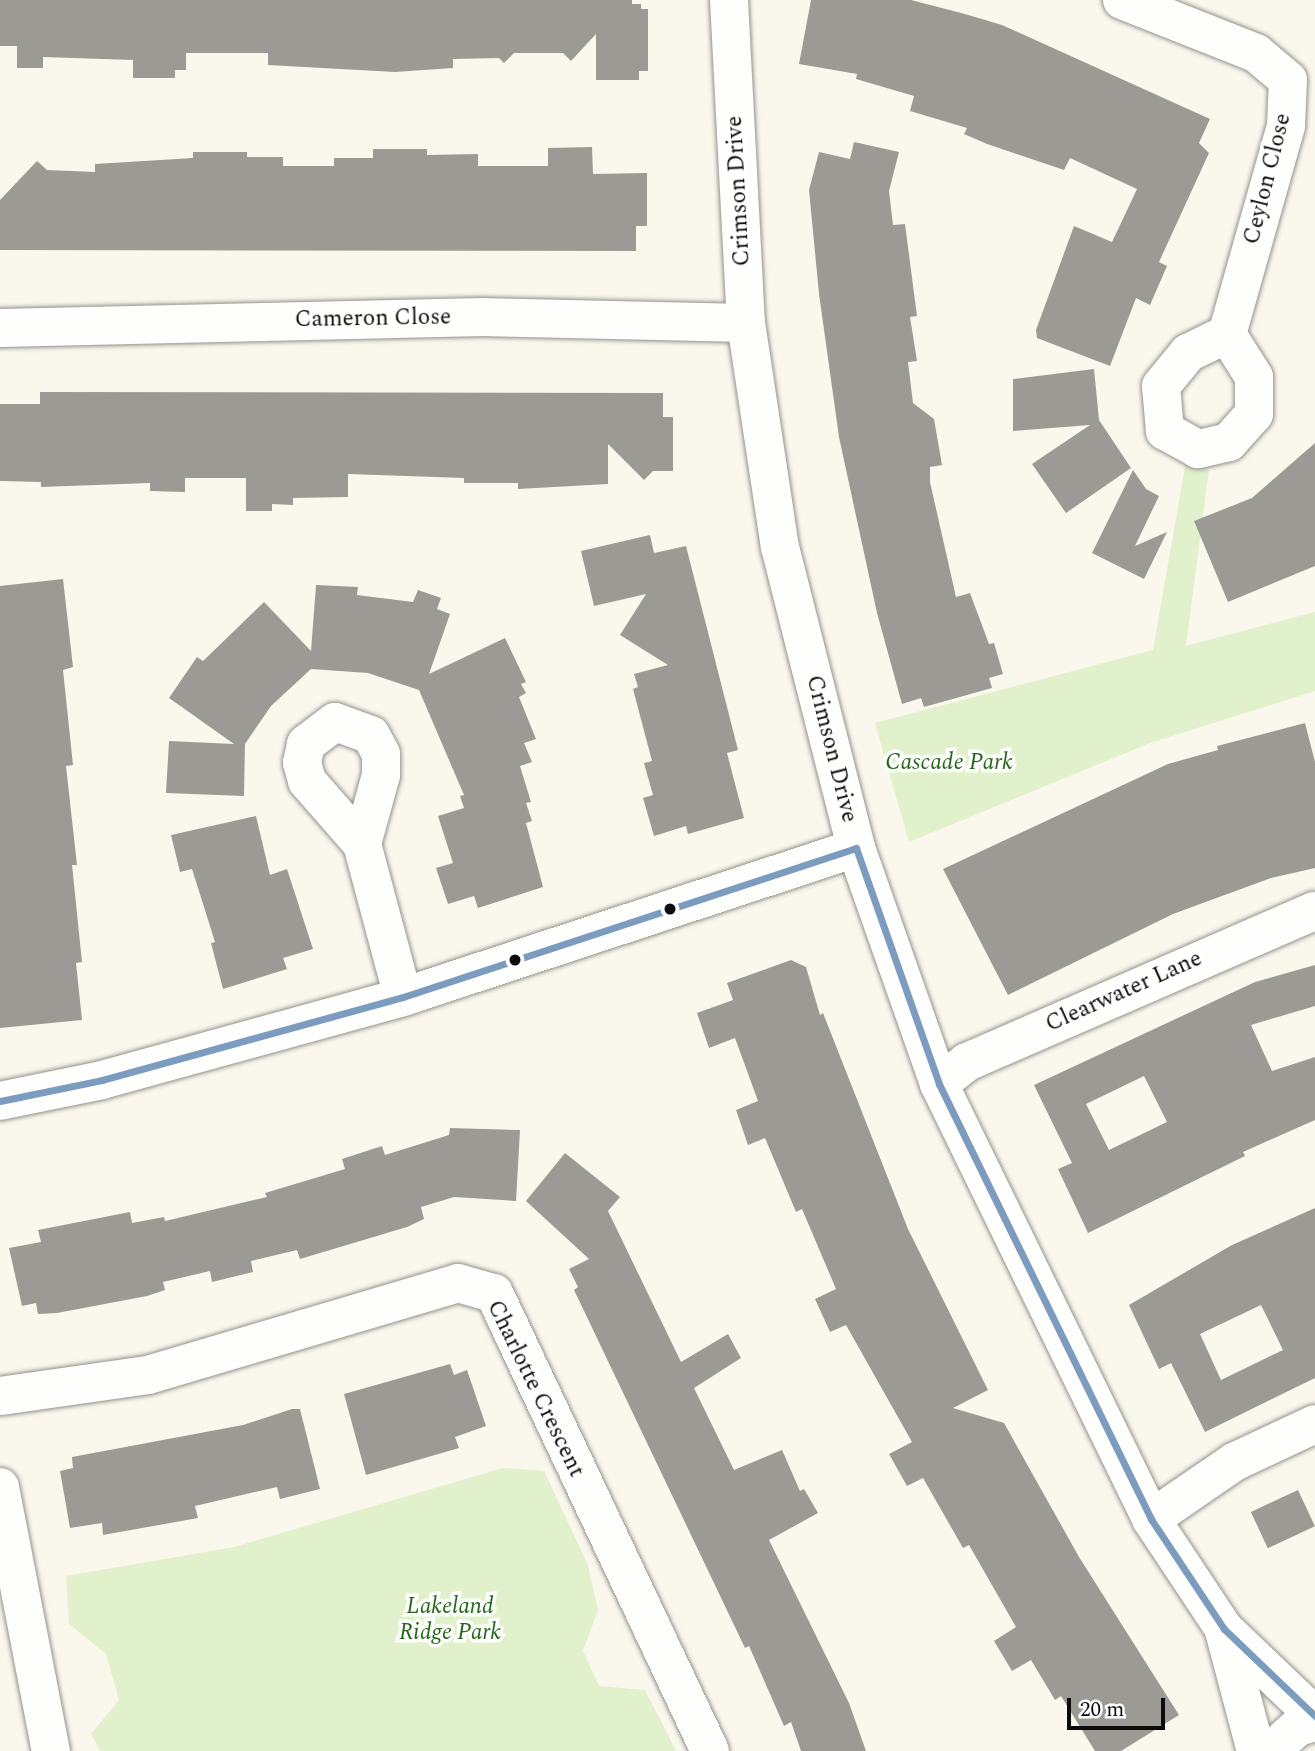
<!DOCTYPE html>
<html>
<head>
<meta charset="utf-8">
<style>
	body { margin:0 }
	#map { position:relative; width:1315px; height:1751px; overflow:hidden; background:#faf8ed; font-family:Spectral,serif }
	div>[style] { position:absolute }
	.green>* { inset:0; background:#e0f1cb }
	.building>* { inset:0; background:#9c9a94; transform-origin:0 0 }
	.roads { filter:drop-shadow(0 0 2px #93928d) drop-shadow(0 0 2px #93928d) }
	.minor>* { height:38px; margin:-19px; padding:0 19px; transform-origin:19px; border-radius:19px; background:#fefefc }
	.bus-1>* { height:7px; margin:-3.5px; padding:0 3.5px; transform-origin:3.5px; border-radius:3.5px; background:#7b9bbf }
	.dots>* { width:19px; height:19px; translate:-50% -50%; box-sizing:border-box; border:4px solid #fff; border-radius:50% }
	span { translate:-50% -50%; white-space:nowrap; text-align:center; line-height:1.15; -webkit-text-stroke:7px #fff; paint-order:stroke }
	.street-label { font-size:23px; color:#0b0b0b }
	.park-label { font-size:23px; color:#236716; font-style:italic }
	.scale { position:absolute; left:1067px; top:1698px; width:98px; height:32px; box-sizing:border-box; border:4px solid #0b0b0b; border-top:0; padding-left:9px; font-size:21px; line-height:24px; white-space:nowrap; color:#0b0b0b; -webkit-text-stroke:5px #fff; paint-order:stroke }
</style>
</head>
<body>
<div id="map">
	<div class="green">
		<i style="clip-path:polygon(1186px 461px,1209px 470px,1186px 646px,1315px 612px,1315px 691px,1150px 743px,909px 842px,875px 723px,1153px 650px)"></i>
		<i style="clip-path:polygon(503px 1468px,544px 1471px,588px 1565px,598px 1610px,583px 1651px,599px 1686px,645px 1690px,676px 1751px,100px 1751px,91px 1734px,119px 1700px,106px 1654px,69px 1624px,66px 1576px,234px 1547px)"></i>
	</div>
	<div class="building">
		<i style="clip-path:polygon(0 0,632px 0,632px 4px,641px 4px,641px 9px,648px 9px,648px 71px,639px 71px,639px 80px,596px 80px,596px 34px,571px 61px,563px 53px,514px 53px,504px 63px,499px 58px,453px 59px,453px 68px,395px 72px,268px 65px,268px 53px,186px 53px,186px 70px,175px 70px,175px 78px,133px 78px,133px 60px,43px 57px,43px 68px,17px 68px,17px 46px,0 46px)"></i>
		<i style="clip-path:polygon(811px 0,911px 0,965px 14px,1002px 25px,1210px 119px,1199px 143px,1209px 153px,1159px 262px,1167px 266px,1150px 305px,1136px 298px,1110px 366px,1037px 338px,1036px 330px,1074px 226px,1112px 242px,1137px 189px,1070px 158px,1064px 170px,987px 144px,964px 134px,967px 128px,910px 111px,914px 96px,856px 79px,857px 74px,799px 64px)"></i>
		<i style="clip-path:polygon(854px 142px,899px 152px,889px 191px,893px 225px,905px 224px,917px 316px,910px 317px,917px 361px,908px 362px,913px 403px,934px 419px,942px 465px,930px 467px,930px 482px,956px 597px,970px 593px,989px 644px,994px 643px,1003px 674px,989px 678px,992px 688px,924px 707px,921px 698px,902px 704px,877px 613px,839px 437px,819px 294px,809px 190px,819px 152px,850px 159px)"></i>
		<i style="clip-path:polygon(592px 147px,593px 174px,647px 173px,647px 226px,636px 226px,636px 251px,0 250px,0 200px,37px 161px,47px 170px,95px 172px,95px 164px,193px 158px,193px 152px,247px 152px,247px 157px,283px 157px,283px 166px,334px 166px,334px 158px,373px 158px,373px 149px,427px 149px,427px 155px,478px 154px,478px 166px,548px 166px,548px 148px)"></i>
		<i style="clip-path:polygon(1094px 369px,1099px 420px,1131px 468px,1066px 513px,1032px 464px,1090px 425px,1013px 431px,1013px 379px)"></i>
		<i style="clip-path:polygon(40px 392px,663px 393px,663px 417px,673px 417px,673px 471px,653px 471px,644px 480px,608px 444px,608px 484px,518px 489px,518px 483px,464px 483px,464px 478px,348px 474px,348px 497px,293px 498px,293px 505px,272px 504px,272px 511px,246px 511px,246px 478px,185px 478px,185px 492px,150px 491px,150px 483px,41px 487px,41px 482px,0 481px,0 404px,40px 404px)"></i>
		<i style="clip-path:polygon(1315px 443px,1315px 566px,1228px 602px,1194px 521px,1252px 498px)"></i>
		<i style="clip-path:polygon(1133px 470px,1146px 489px,1159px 496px,1135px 546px,1167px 532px,1144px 579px,1092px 553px)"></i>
		<i style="clip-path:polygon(650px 535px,654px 553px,686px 546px,738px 750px,727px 753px,744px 818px,688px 834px,686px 826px,654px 836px,643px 798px,653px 795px,644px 763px,652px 761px,633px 689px,638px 687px,634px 674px,668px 665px,620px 635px,646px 594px,594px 606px,581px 551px)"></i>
		<i style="clip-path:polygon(63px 579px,73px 667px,63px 670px,73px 765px,66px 766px,77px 865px,72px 865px,82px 962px,76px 963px,82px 1020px,0 1028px,0 586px)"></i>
		<i style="clip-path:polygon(316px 585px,358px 587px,357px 595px,413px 602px,418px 590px,441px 598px,437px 609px,450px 614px,429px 674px,505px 638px,526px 682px,521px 684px,526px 693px,519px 697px,536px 739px,524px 743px,532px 762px,520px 766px,531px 802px,526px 803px,532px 821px,526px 823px,543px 887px,478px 908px,474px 896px,448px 904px,436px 868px,453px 863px,438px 816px,464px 808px,460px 796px,464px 795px,419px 690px,368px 673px,311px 669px,271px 706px,245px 744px,244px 796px,166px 793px,169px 741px,234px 744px,169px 698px,197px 657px,203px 661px,264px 602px,311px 651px)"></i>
		<i style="clip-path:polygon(1305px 723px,1315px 762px,1315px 868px,1271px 878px,1173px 914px,1008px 995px,943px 869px,1168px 764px,1218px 750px,1217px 746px)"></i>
		<i style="clip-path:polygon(256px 816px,270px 875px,287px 869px,313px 949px,283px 958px,287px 969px,223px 989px,211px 943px,215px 942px,192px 869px,180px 872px,171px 835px)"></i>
		<i style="clip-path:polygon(791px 960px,806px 967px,820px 1015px,823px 1013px,908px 1229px,988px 1390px,953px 1408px,1004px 1423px,1079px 1557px,1179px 1715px,1121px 1751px,1095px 1751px,1061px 1696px,1055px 1700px,1031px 1660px,1012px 1671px,994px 1641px,1016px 1627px,969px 1545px,963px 1548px,923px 1478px,907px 1486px,889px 1454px,912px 1442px,846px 1325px,830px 1332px,815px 1299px,836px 1289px,802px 1209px,796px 1212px,765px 1138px,748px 1145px,736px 1110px,758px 1101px,735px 1038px,709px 1048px,697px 1013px,733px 1000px,727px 983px)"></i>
		<i style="clip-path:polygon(evenodd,1315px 965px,1315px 1006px,1251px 1025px,1272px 1071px,1315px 1057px,1315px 1120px,1243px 1152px,1245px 1156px,1088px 1233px,1058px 1169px,1072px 1163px,1034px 1085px,1255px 982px,1315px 965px,1144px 1076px,1167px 1122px,1109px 1150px,1086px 1104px,1144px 1076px)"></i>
		<i style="clip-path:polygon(450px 1128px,520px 1130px,516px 1201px,454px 1197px,421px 1207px,424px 1219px,407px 1227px,300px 1259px,297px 1250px,251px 1261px,253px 1272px,212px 1282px,210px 1271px,163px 1282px,165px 1290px,147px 1296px,57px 1313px,38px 1314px,36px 1303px,22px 1306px,9px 1248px,41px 1242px,38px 1230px,130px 1212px,132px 1223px,164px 1217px,165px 1221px,267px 1197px,265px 1193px,345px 1169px,342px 1159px,382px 1146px,385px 1155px,449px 1135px)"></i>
		<i style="clip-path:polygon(565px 1153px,620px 1197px,608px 1211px,681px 1362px,728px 1334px,741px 1358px,694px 1388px,734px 1470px,782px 1450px,800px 1491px,804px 1489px,818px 1513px,769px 1540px,849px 1703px,866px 1751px,801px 1751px,791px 1722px,784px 1726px,749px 1646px,745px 1648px,574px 1290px,578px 1287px,569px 1269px,589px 1259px,526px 1201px)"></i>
		<i style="clip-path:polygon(evenodd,1315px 1208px,1315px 1378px,1205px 1432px,1171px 1363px,1159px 1369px,1129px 1305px,1232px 1245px,1315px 1208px,1261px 1305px,1283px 1350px,1221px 1380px,1200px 1334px,1261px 1305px)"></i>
		<i style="clip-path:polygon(450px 1364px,454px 1375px,467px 1370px,486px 1426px,455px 1437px,459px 1448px,366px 1475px,344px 1394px)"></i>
		<i style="clip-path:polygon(292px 1409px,300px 1409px,320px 1489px,280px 1499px,277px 1487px,195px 1506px,198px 1518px,103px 1535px,102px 1523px,70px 1528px,60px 1471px,73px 1468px,72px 1457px,243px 1425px)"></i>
		<i style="left:1298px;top:1490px;width:40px;height:52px;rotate:65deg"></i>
	</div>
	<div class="roads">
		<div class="minor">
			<i style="left:729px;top:0;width:323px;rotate:87deg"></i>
			<i style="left:746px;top:323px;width:227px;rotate:81.4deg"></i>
			<i style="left:780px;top:547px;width:310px;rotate:75.8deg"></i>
			<i style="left:856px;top:848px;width:250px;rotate:70.6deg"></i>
			<i style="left:939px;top:1084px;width:484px;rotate:64deg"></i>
			<i style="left:1151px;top:1519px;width:132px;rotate:56.4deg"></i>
			<i style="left:1224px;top:1629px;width:126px;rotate:43.7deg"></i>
			<i style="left:1122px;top:0;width:144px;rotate:21.6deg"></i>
			<i style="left:1256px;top:53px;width:42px;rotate:40.2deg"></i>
			<i style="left:1288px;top:80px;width:46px;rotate:92.5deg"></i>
			<i style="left:1286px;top:126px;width:216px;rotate:105.8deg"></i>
			<i style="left:0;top:328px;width:483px;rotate:-1.3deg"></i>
			<i style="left:483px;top:317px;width:263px;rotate:1.3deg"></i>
			<i style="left:1227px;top:334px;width:51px;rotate:57.9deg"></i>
			<i style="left:1254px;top:377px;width:37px;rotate:90deg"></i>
			<i style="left:1254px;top:414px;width:38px;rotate:132deg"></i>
			<i style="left:1229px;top:442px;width:32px;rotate:167deg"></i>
			<i style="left:1198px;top:449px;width:38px;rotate:-151deg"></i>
			<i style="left:1165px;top:431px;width:45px;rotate:-95.1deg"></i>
			<i style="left:1161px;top:386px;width:43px;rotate:-50.7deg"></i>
			<i style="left:1188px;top:353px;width:43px;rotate:-26deg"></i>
			<i style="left:362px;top:844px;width:72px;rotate:-74.6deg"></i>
			<i style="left:381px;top:775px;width:21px;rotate:-90deg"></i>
			<i style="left:381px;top:754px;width:21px;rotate:-118deg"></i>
			<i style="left:371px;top:735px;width:38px;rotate:-160deg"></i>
			<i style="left:335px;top:722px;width:36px;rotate:143deg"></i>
			<i style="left:306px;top:744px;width:19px;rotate:102deg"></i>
			<i style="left:302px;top:763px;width:19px;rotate:74deg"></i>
			<i style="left:307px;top:781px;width:84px;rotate:48.9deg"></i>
			<i style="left:362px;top:844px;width:158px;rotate:75deg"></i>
			<i style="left:939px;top:1084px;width:36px;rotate:-38deg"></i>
			<i style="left:967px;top:1062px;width:379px;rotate:-23.5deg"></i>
			<i style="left:0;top:1101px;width:104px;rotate:-11.6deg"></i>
			<i style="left:102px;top:1080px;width:312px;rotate:-15.4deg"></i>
			<i style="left:403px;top:997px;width:477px;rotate:-18.2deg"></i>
			<i style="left:0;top:1396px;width:149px;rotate:-8.1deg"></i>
			<i style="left:148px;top:1375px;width:323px;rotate:-16.5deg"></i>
			<i style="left:458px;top:1283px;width:37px;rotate:16deg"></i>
			<i style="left:494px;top:1293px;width:506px;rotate:64.75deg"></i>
			<i style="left:0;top:1487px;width:269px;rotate:79.1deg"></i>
			<i style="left:1151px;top:1519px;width:101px;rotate:-34.5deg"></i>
			<i style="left:1234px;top:1462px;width:89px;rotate:-25.1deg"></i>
			<i style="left:1224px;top:1631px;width:124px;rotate:75.1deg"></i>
			<i style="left:1271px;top:1751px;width:36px;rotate:-42deg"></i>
			<i style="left:1298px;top:1727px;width:18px;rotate:-16deg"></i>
		</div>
	</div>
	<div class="bus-1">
		<i style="left:0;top:1101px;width:104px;rotate:-11.6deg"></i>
		<i style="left:102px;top:1080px;width:312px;rotate:-15.4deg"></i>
		<i style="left:403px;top:997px;width:477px;rotate:-18.2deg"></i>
		<i style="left:856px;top:848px;width:250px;rotate:70.6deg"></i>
		<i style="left:939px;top:1084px;width:484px;rotate:64deg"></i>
		<i style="left:1151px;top:1519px;width:132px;rotate:56.4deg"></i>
		<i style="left:1224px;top:1629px;width:126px;rotate:43.7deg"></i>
	</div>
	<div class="dots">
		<i style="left:670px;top:909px;background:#0b0b0b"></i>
		<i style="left:515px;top:960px;background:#0b0b0b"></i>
	</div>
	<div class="street-label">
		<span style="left:1268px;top:179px;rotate:-76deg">Ceylon Close</span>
		<span style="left:739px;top:191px;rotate:-93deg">Crimson Drive</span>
		<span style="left:373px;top:319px;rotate:-1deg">Cameron Close</span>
		<span style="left:831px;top:749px;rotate:76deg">Crimson Drive</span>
		<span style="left:1124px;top:992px;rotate:-24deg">Clearwater Lane</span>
		<span style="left:535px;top:1389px;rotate:64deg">Charlotte Crescent</span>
	</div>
	<div class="park-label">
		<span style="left:949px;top:763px">Cascade Park</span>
		<span style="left:450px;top:1620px">Lakeland<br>Ridge Park</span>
	</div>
	<div class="scale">20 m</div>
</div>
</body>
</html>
